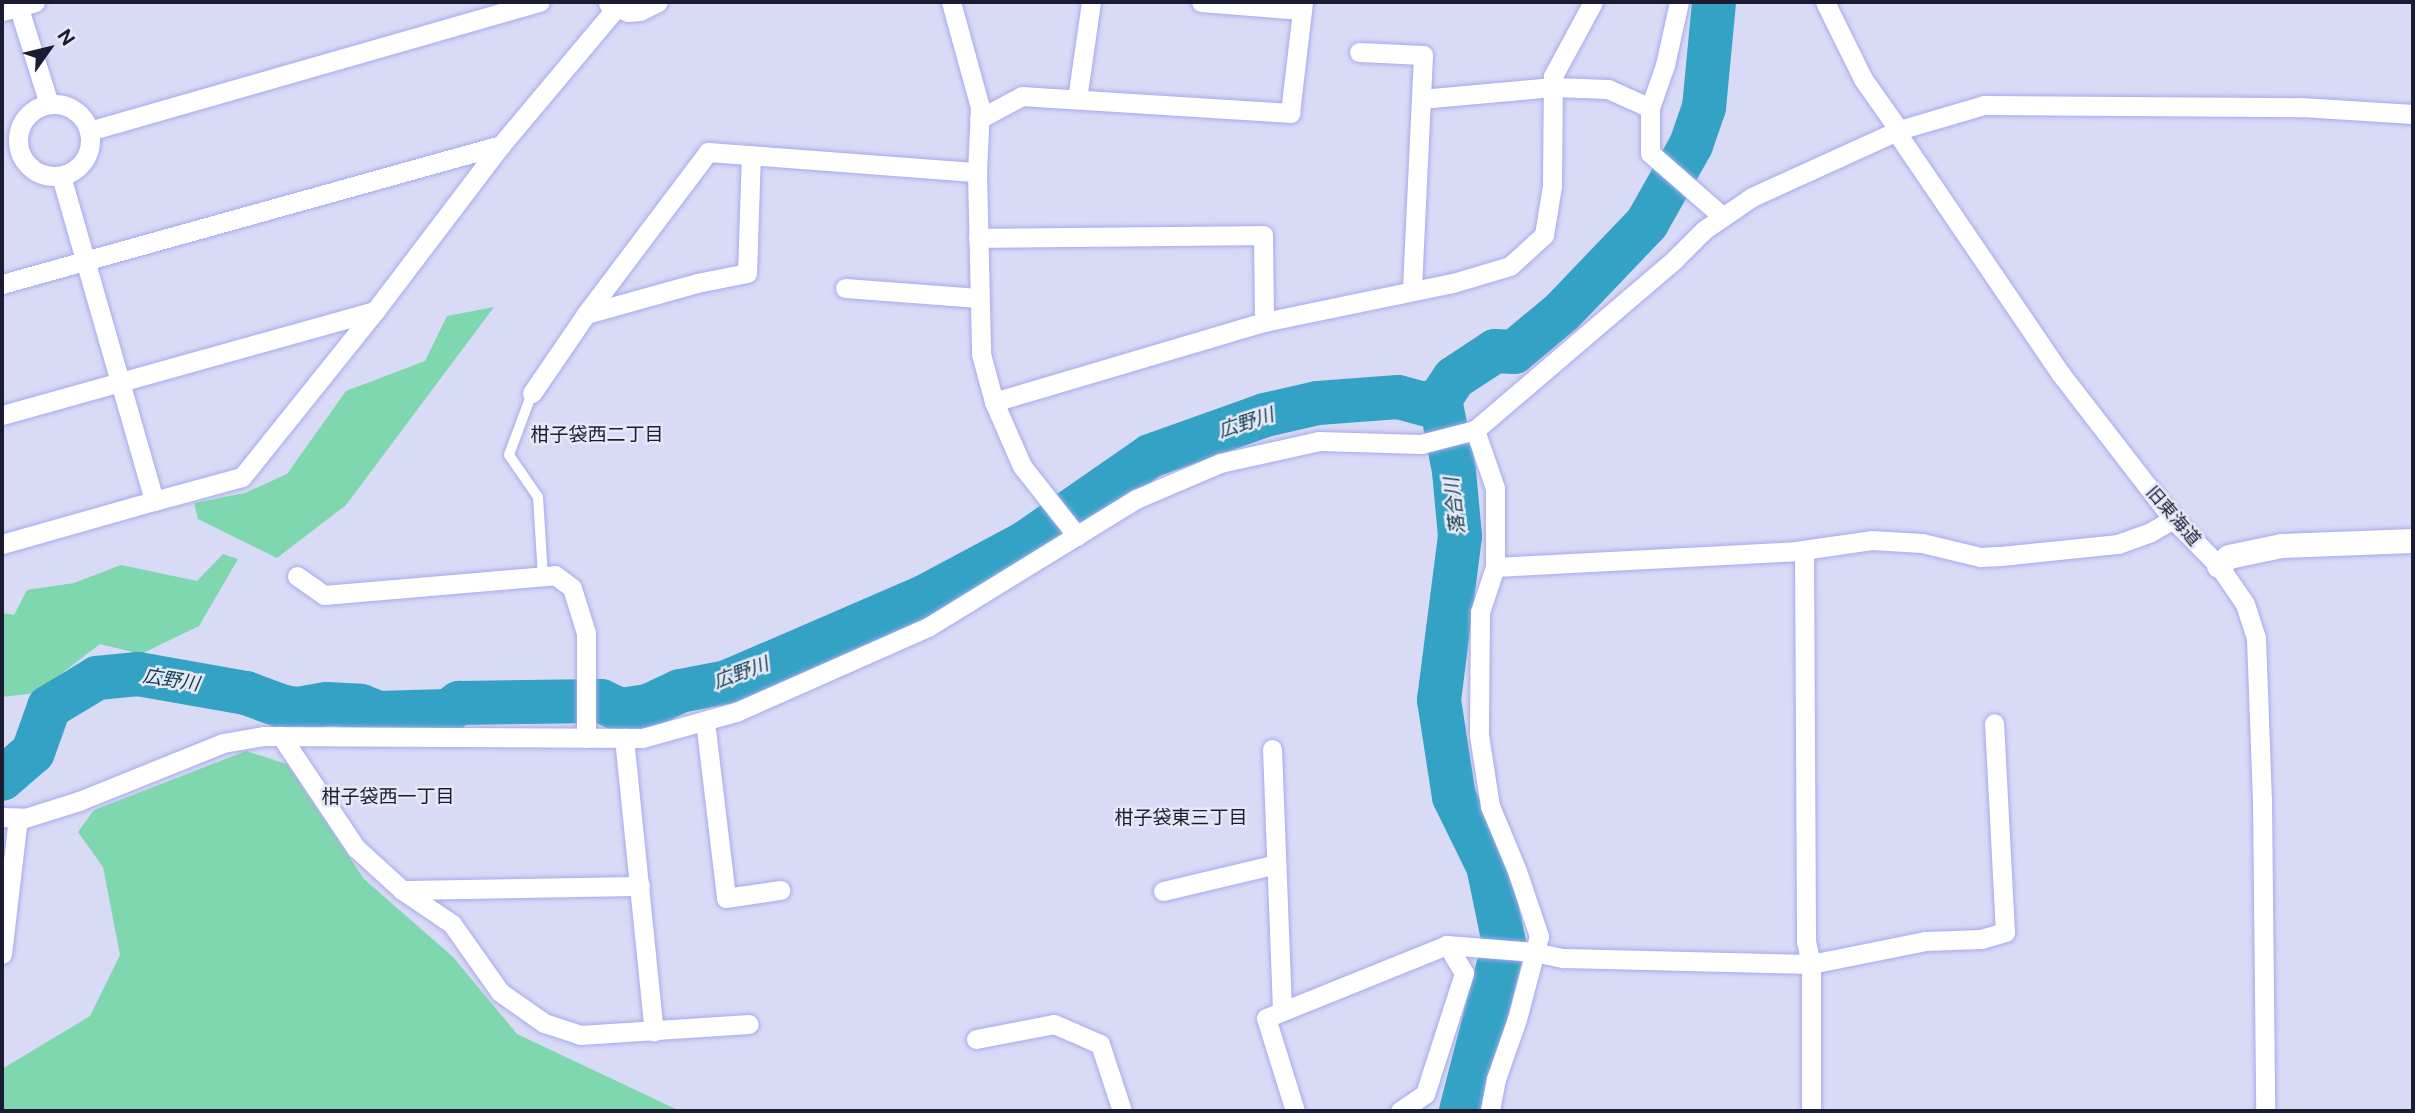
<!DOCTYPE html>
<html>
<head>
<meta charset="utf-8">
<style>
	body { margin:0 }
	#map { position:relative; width:2415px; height:1113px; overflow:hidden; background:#d8daf6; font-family:"Public Sans","Noto Sans JP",sans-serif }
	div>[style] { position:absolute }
	.green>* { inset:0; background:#7fd7af }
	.river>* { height:44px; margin:-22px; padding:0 22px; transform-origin:22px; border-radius:22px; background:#34a2c5 }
	.roads { filter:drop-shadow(0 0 2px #a8a9ec) drop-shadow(0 0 2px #a8a9ec) }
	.service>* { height:10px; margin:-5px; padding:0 5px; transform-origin:5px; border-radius:5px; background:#fff }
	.minor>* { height:19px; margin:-9.5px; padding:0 9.5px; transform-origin:9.5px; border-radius:9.5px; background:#fff }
	.minor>.ring { margin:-9.5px; padding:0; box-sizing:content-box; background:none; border:19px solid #fff; border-radius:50% }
	.tertiary>* { height:24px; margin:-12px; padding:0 12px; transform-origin:12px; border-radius:12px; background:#fff }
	span { translate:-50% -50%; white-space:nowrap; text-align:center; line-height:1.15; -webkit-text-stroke:5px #e7e8f6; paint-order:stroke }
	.street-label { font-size:18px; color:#1c1b34 }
	.water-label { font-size:19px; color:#124050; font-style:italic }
	.neighbourhood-label { font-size:19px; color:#1c1b34 }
	.frame { position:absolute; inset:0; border:4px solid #1c1b34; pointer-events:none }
	.north { position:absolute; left:14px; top:14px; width:70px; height:70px; -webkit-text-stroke:5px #e7e8f6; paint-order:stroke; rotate:56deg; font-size:19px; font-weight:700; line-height:28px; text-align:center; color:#1c1b34 }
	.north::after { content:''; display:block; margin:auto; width:24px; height:32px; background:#1c1b34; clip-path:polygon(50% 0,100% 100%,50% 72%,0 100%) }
</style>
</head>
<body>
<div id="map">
	<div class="green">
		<i style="clip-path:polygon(494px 307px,346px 505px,277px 558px,198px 519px,194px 503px,245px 493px,287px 474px,346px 391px,425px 361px,447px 316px)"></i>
		<i style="clip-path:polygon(223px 554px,238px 559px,199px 626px,141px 654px,100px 644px,36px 693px,2px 697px,2px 613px,14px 615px,27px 590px,74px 583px,121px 565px,197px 581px)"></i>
		<i style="clip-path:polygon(246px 751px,287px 764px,364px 879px,453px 957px,517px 1034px,680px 1111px,2px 1111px,2px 1069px,90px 1016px,120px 955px,103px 867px,78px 832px,94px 810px)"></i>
	</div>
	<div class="river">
		<i style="left:2px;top:779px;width:41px;rotate:-41.1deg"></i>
		<i style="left:33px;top:752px;width:48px;rotate:-70.4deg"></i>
		<i style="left:49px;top:707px;width:56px;rotate:-31.1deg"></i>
		<i style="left:97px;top:678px;width:41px;rotate:-5.6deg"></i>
		<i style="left:138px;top:674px;width:110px;rotate:10deg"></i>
		<i style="left:246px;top:693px;width:40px;rotate:20.2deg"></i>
		<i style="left:284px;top:707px;width:14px;rotate:8deg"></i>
		<i style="left:298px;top:709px;width:29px;rotate:-10deg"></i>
		<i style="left:327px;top:704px;width:34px;rotate:3deg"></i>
		<i style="left:361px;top:706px;width:18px;rotate:22deg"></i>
		<i style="left:378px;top:713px;width:70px;rotate:-1.6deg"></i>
		<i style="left:448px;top:711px;width:14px;rotate:-36deg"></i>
		<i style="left:459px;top:703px;width:142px;rotate:-0.8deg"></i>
		<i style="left:601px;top:701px;width:21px;rotate:25deg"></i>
		<i style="left:620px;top:710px;width:28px;rotate:-8deg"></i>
		<i style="left:648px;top:706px;width:35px;rotate:-25deg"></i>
		<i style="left:680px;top:691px;width:48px;rotate:-10.8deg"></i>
		<i style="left:727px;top:682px;width:217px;rotate:-23.4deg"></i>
		<i style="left:926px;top:596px;width:112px;rotate:-28.2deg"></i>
		<i style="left:1025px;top:543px;width:152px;rotate:-34.8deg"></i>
		<i style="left:1150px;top:456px;width:122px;rotate:-19.6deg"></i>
		<i style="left:1265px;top:415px;width:54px;rotate:-12.8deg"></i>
		<i style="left:1318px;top:403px;width:80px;rotate:-4.3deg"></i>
		<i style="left:1398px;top:397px;width:28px;rotate:15deg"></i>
		<i style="left:1425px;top:404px;width:16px;rotate:-18deg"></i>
		<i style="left:1461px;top:1111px;width:173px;rotate:-75.6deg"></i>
		<i style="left:1504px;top:943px;width:79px;rotate:-101.7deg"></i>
		<i style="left:1488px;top:866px;width:77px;rotate:-116.2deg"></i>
		<i style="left:1454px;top:797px;width:98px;rotate:-98.8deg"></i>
		<i style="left:1439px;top:700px;width:165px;rotate:-82.7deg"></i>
		<i style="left:1460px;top:536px;width:65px;rotate:-95.3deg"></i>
		<i style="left:1454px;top:471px;width:73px;rotate:-101deg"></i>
		<i style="left:1440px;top:399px;width:25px;rotate:-56deg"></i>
		<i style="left:1454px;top:378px;width:49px;rotate:-33.4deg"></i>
		<i style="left:1495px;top:351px;width:19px;rotate:3deg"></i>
		<i style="left:1514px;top:352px;width:62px;rotate:-39.8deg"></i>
		<i style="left:1562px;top:312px;width:123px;rotate:-46.3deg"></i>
		<i style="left:1647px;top:223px;width:90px;rotate:-60.6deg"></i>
		<i style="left:1691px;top:145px;width:39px;rotate:-71deg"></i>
		<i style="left:1704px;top:108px;width:106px;rotate:-84.6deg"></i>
	</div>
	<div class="roads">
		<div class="service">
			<i style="left:532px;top:393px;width:66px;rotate:110.4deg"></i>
			<i style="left:509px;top:455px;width:51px;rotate:55.4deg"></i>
			<i style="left:538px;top:497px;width:79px;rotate:86.4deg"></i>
		</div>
		<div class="minor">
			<i style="left:17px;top:2px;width:107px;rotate:72.6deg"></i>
			<i style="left:951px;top:2px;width:109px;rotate:74.6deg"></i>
			<i style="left:980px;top:107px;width:65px;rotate:92.6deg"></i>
			<i style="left:977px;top:172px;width:182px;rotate:88.7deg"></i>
			<i style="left:981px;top:354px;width:50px;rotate:74.8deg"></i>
			<i style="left:994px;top:402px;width:70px;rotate:66.4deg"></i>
			<i style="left:1022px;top:466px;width:89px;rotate:51.8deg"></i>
			<i style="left:1201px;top:2px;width:101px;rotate:4.5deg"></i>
			<i style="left:1825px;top:2px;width:86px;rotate:63.7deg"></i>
			<i style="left:1863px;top:79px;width:62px;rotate:54.8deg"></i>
			<i style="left:1899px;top:130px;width:6px;rotate:90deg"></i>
			<i style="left:1899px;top:136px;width:287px;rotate:55.8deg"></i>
			<i style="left:2060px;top:373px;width:185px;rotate:52.3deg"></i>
			<i style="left:2173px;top:519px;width:66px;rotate:45.6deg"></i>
			<i style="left:2219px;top:566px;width:46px;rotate:55.6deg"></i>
			<i style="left:2245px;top:604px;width:36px;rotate:72deg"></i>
			<i style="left:2256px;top:638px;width:162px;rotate:87.9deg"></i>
			<i style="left:2262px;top:800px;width:311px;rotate:89.4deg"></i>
			<i style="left:608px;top:3px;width:22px;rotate:24deg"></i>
			<i style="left:628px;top:12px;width:12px;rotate:-5deg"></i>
			<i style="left:640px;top:11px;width:20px;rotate:-27deg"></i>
			<i style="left:2px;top:11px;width:34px;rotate:-15deg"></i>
			<i style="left:1359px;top:52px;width:64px;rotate:2.7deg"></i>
			<i style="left:1423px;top:55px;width:236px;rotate:92.7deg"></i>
			<i style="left:1077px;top:99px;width:98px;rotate:-81.8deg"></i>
			<i style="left:1421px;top:99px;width:133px;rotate:-5.2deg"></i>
			<i style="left:1553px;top:87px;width:55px;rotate:2.1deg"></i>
			<i style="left:1608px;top:89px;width:46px;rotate:24.3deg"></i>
			<i style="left:1650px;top:108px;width:45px;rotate:90deg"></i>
			<i style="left:1650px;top:153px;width:97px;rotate:41.2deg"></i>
			<i class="ring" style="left:18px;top:104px;width:53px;height:53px"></i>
			<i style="left:1650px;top:108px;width:46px;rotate:-70.8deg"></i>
			<i style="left:1665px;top:65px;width:65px;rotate:-77.5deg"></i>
			<i style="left:979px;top:119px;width:49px;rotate:-28.1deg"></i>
			<i style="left:1022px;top:96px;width:269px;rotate:3.6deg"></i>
			<i style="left:1290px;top:113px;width:112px;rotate:-83.3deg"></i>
			<i style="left:89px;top:131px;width:469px;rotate:-16deg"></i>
			<i style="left:61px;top:176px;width:338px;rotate:74deg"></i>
			<i style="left:154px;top:501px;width:91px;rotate:-15.3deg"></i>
			<i style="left:242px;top:477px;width:213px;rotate:-51.3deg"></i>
			<i style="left:375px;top:311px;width:208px;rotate:-52.8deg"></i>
			<i style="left:501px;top:145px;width:179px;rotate:-50deg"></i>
			<i style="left:978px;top:238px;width:285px;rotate:-0.6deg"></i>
			<i style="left:1263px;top:235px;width:87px;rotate:89.3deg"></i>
			<i style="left:2px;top:284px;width:518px;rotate:-15.57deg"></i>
			<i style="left:845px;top:288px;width:134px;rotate:4.3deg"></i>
			<i style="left:586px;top:314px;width:115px;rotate:-15.6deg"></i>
			<i style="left:697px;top:283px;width:51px;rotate:-11.3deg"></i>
			<i style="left:747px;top:273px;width:118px;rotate:-88.1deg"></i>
			<i style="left:532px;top:393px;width:96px;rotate:-55.6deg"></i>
			<i style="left:586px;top:314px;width:203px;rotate:-53deg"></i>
			<i style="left:708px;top:152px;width:270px;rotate:4.3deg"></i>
			<i style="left:994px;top:402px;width:282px;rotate:-16.5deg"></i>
			<i style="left:1264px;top:322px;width:193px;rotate:-11.7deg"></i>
			<i style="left:1453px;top:283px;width:59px;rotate:-16.6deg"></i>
			<i style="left:1510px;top:266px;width:46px;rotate:-42.4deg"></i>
			<i style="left:1544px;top:235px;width:50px;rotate:-80.7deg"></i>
			<i style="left:1552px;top:186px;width:110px;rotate:-89.5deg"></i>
			<i style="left:1553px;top:76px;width:84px;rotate:-61.6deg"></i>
			<i style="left:2px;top:415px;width:387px;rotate:-15.6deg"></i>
			<i style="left:1475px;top:430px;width:61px;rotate:71deg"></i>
			<i style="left:1495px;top:488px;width:79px;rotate:90deg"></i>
			<i style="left:1495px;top:567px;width:47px;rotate:108.4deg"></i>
			<i style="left:1480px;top:612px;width:123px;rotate:90.5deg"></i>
			<i style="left:1479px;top:735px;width:72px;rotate:81.2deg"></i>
			<i style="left:1490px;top:806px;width:70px;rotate:67.4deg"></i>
			<i style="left:1517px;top:871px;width:69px;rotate:71.3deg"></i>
			<i style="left:1539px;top:936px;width:86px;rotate:104.8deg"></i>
			<i style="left:1517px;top:1019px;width:64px;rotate:109.3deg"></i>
			<i style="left:1496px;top:1079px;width:33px;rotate:101deg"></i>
			<i style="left:2px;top:544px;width:158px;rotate:-15.8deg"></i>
			<i style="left:1804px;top:550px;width:391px;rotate:89.7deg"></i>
			<i style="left:1806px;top:941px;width:24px;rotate:78deg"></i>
			<i style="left:1811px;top:964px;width:116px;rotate:-11.4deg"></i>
			<i style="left:1925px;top:941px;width:56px;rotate:-2deg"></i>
			<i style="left:1981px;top:939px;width:25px;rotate:-16deg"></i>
			<i style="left:2005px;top:932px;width:209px;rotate:-93deg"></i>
			<i style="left:1495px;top:567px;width:301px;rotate:-3deg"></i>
			<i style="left:1796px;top:551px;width:76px;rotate:-8.3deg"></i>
			<i style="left:1871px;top:540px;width:51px;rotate:3.4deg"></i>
			<i style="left:1922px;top:543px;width:60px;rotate:13.6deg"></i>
			<i style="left:1980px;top:557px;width:21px;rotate:-3deg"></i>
			<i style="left:2001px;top:556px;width:118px;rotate:-5.9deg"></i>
			<i style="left:2118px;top:544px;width:33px;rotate:-20deg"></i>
			<i style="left:2149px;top:533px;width:28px;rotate:-30deg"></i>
			<i style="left:297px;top:576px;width:33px;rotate:35deg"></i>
			<i style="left:324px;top:595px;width:232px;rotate:-4.9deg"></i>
			<i style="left:555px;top:575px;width:21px;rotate:37deg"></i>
			<i style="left:572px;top:588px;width:47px;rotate:72.7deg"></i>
			<i style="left:586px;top:633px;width:105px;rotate:90deg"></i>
			<i style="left:705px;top:721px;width:178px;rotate:83.2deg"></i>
			<i style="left:726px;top:898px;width:55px;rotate:-8.4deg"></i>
			<i style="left:281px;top:736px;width:135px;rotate:56.2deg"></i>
			<i style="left:356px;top:848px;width:62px;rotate:42.4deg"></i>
			<i style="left:402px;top:890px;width:60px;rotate:34.2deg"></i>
			<i style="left:452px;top:924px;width:83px;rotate:54.8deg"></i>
			<i style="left:500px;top:992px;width:54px;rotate:35.2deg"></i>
			<i style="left:544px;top:1023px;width:38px;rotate:18deg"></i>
			<i style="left:580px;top:1035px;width:169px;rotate:-3.7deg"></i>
			<i style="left:624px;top:738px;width:295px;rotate:84.2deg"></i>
			<i style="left:1272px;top:749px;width:262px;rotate:87.8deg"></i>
			<i style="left:2px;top:817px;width:23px;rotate:2deg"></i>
			<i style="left:25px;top:818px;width:57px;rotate:-17.5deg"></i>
			<i style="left:79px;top:801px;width:155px;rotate:-21.9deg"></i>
			<i style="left:223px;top:743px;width:42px;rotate:-9.7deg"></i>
			<i style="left:264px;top:736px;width:378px;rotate:0.3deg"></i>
			<i style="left:642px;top:738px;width:98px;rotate:-15.5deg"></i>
			<i style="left:736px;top:712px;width:210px;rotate:-23.9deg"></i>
			<i style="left:928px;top:627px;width:244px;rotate:-31.6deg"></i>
			<i style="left:1136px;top:499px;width:91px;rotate:-23.2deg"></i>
			<i style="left:1220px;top:463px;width:101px;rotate:-12.5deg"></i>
			<i style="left:1319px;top:441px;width:102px;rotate:1.7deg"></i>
			<i style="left:1421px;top:444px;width:56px;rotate:-14.5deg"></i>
			<i style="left:1475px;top:430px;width:262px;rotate:-40.5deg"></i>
			<i style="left:1674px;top:260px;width:42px;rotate:-45deg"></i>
			<i style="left:1704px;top:230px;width:58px;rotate:-34.5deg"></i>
			<i style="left:1752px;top:197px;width:162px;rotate:-24.5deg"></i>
			<i style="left:1899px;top:130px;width:89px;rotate:-16.4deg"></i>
			<i style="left:1984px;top:105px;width:317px;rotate:0.4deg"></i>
			<i style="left:2301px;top:107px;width:112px;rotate:3.6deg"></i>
			<i style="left:402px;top:890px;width:238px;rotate:-1deg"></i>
			<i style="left:1163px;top:891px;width:116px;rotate:-13.4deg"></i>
			<i style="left:2px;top:954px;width:137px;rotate:-83.3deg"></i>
			<i style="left:976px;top:1039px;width:79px;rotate:-10.9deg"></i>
			<i style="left:1054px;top:1024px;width:50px;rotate:23.5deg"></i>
			<i style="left:1100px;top:1044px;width:71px;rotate:71.8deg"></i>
			<i style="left:1295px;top:1111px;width:97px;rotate:-107.3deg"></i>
			<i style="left:1266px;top:1018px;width:195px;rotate:-22deg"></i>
			<i style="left:1447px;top:945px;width:87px;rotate:4.6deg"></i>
			<i style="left:1534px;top:952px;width:30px;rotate:12deg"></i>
			<i style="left:1563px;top:958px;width:248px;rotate:1.4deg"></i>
			<i style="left:1811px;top:964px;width:147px;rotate:90deg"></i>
			<i style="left:1400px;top:1111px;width:30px;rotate:-34deg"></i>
			<i style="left:1425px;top:1094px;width:127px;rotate:-72.1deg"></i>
			<i style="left:1464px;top:973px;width:33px;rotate:-121deg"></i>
		</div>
		<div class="tertiary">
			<i style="left:2219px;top:566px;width:13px;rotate:-42deg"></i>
			<i style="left:2229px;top:557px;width:54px;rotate:-11.7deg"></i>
			<i style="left:2282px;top:546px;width:131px;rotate:-2.2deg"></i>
		</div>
	</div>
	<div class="street-label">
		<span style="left:2173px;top:516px;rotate:49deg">旧東海道</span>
	</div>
	<div class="water-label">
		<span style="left:1246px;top:423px;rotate:-18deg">広野川</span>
		<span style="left:1455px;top:506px;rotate:-97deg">落合川</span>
		<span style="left:741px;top:673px;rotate:-20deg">広野川</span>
		<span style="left:171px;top:680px;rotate:9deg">広野川</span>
	</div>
	<div class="neighbourhood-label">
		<span style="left:597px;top:435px">柑子袋西二丁目</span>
		<span style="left:388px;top:797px">柑子袋西一丁目</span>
		<span style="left:1181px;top:818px">柑子袋東三丁目</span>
	</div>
	<div class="frame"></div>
	<div class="north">N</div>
</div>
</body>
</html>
